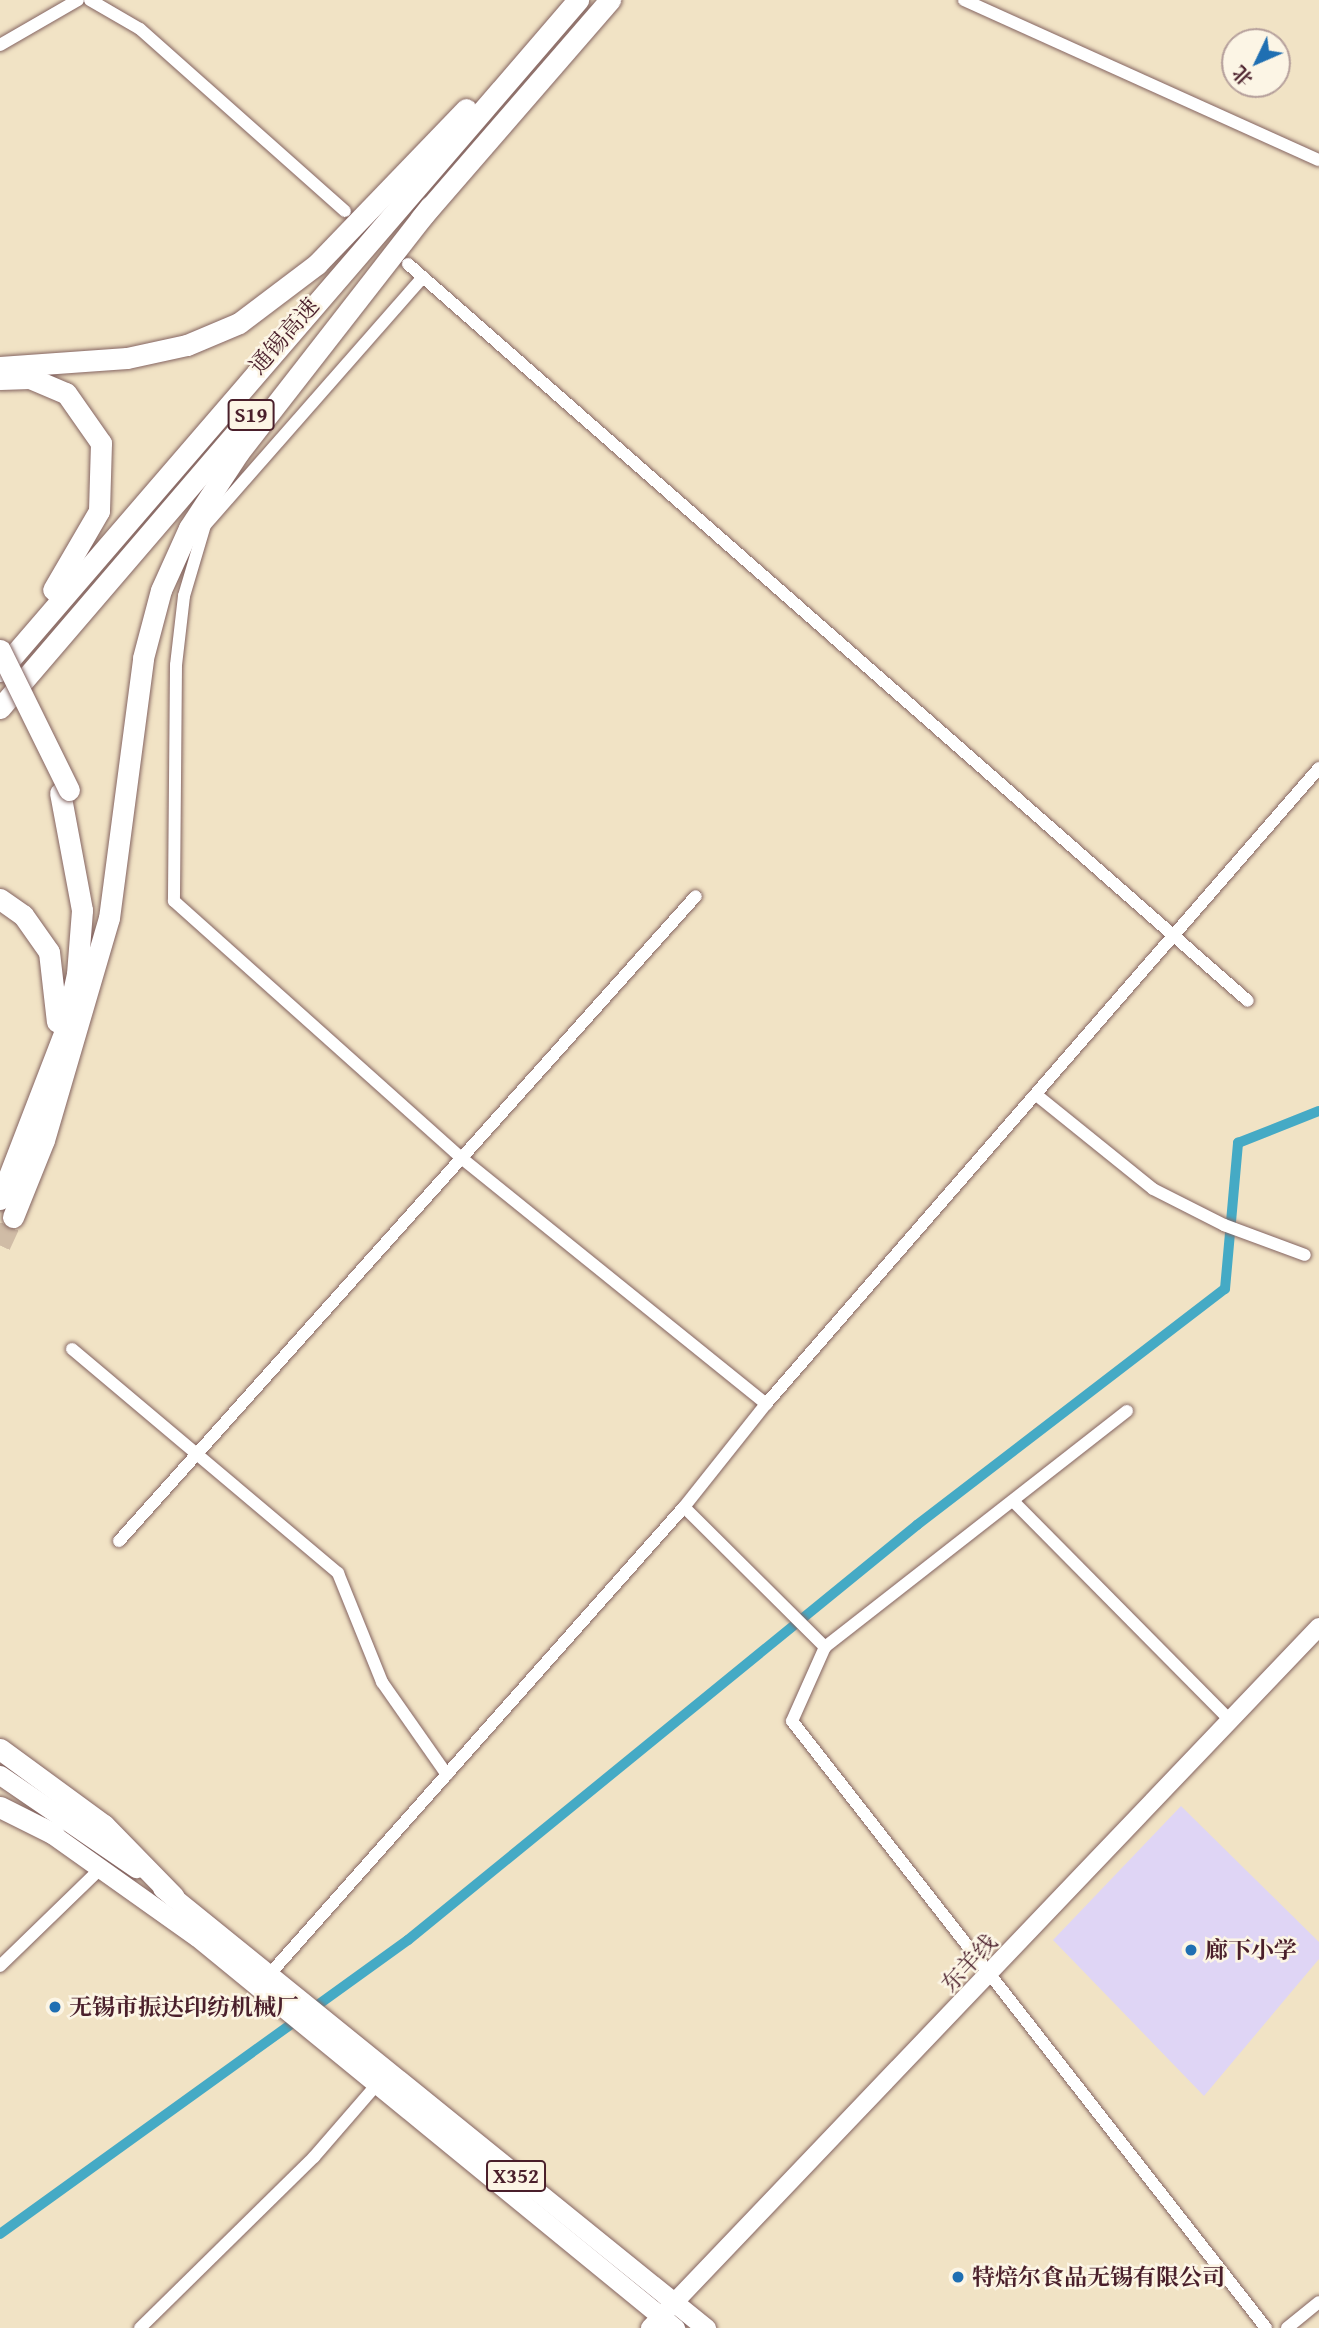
<!DOCTYPE html>
<html>
<head>
<meta charset="utf-8">
<style>
	body { margin:0 }
	#map { position:relative; width:1319px; height:2328px; overflow:hidden; background:#f1e3c5; font-family:"Gentium Book Plus","Noto Serif SC",serif }
	div>[style] { position:absolute }
	.built>* { inset:0; background:#dfd5f5 }
	.canal>* { height:10px; margin:-5px; padding:0 5px; transform-origin:5px; border-radius:5px; background:#45aac5 }
	.highway-tunnel>* { height:21px; margin-top:-10.5px; transform-origin:0; background:repeating-linear-gradient(90deg,#d0bca6 0 21px,transparent 0 31px) }
	.roads { filter:drop-shadow(0 0 2px #846461) drop-shadow(0 0 2px #846461) }
	.street>* { height:12px; margin:-6px; padding:0 6px; transform-origin:6px; border-radius:6px; background:#fff }
	.secondary>* { height:18px; margin:-9px; padding:0 9px; transform-origin:9px; border-radius:9px; background:#fff }
	.primary>* { height:19px; margin:-9.5px; padding:0 9.5px; transform-origin:9.5px; border-radius:9.5px; background:#fff }
	.highway>* { height:21px; margin:-10.5px; padding:0 10.5px; transform-origin:10.5px; border-radius:10.5px; background:#fff }
	.bridges { filter:drop-shadow(0 0 2px #846461) drop-shadow(0 0 2px #846461) }
	.highway-bridge>* { height:21px; margin:-10.5px; padding:0 10.5px; transform-origin:10.5px; border-radius:10.5px; background:#fff }
	.dots>* { width:19px; height:19px; translate:-50% -50%; box-sizing:border-box; border:4px solid #fcf5e5; border-radius:50% }
	span { translate:-50% -50%; white-space:nowrap; text-align:center; line-height:1.15; -webkit-text-stroke:5px #fcf5e5; paint-order:stroke }
	.shield-label span { padding:2px 5px; background:#fcf5e5; border:2px solid; border-radius:5px; -webkit-text-stroke-width:0 }
	.shield-label { font-size:21px; color:#4a1f2b; font-weight:700 }
	.street-label { font-size:23px; color:#4a1f2b }
	.poi-label { font-size:23px; color:#4a1f2b; font-weight:700 }
	.left { translate:0 -50%; text-align:left }
	.north { position:absolute; left:1221px; top:28px; width:70px; height:70px; box-sizing:border-box; background:#fcf5e5; border:2px solid #b59f9b; border-radius:50%; rotate:226deg; font-size:19px; font-weight:700; line-height:28px; text-align:center; color:#4a1f2b }
	.north::after { content:''; display:block; margin:auto; width:24px; height:32px; background:#1f6fb2; clip-path:polygon(50% 0,100% 100%,50% 72%,0 100%) }
</style>
</head>
<body>
<div id="map">
	<div class="built">
		<i style="clip-path:polygon(1181px 1806px,1319px 1942px,1319px 1959px,1204px 2096px,1053px 1940px)"></i>
	</div>
	<div class="canal">
		<i style="left:0;top:2234px;width:503px;rotate:-35.78deg"></i>
		<i style="left:408px;top:1940px;width:657px;rotate:-39.19deg"></i>
		<i style="left:917px;top:1525px;width:388px;rotate:-37.5deg"></i>
		<i style="left:1225px;top:1289px;width:147px;rotate:-84.9deg"></i>
		<i style="left:1238px;top:1143px;width:87px;rotate:-21.6deg"></i>
	</div>
	<div class="highway-tunnel">
		<i style="left:0;top:1245px;width:31px;rotate:-65deg"></i>
	</div>
	<div class="roads">
		<div class="street">
			<i style="left:90px;top:0;width:58px;rotate:30.1deg"></i>
			<i style="left:140px;top:29px;width:274px;rotate:41.6deg"></i>
			<i style="left:964px;top:0;width:389px;rotate:24.3deg"></i>
			<i style="left:0;top:45px;width:90px;rotate:-30deg"></i>
			<i style="left:408px;top:264px;width:1117px;rotate:41.26deg"></i>
			<i style="left:423px;top:277px;width:330px;rotate:131.3deg"></i>
			<i style="left:205px;top:525px;width:74px;rotate:106.5deg"></i>
			<i style="left:184px;top:596px;width:69px;rotate:96.6deg"></i>
			<i style="left:176px;top:665px;width:236px;rotate:90.5deg"></i>
			<i style="left:174px;top:901px;width:382px;rotate:41.8deg"></i>
			<i style="left:459px;top:1156px;width:395px;rotate:38.9deg"></i>
			<i style="left:1039px;top:1097px;width:146px;rotate:38.9deg"></i>
			<i style="left:1153px;top:1189px;width:80px;rotate:26.9deg"></i>
			<i style="left:1224px;top:1225px;width:86px;rotate:20.3deg"></i>
			<i style="left:72px;top:1349px;width:348px;rotate:40.1deg"></i>
			<i style="left:338px;top:1573px;width:118px;rotate:68deg"></i>
			<i style="left:382px;top:1682px;width:113px;rotate:55deg"></i>
			<i style="left:1127px;top:1411px;width:383px;rotate:142deg"></i>
			<i style="left:825px;top:1647px;width:81px;rotate:114deg"></i>
			<i style="left:792px;top:1721px;width:770px;rotate:52.01deg"></i>
			<i style="left:1015px;top:1503px;width:305px;rotate:45.3deg"></i>
			<i style="left:684px;top:1507px;width:199px;rotate:44.8deg"></i>
			<i style="left:119px;top:1541px;width:865px;rotate:-48.19deg"></i>
			<i style="left:0;top:1966px;width:142px;rotate:-44.1deg"></i>
			<i style="left:268px;top:1976px;width:627px;rotate:-48.43deg"></i>
			<i style="left:684px;top:1507px;width:132px;rotate:-51.5deg"></i>
			<i style="left:766px;top:1404px;width:843px;rotate:-48.99deg"></i>
			<i style="left:140px;top:2328px;width:244px;rotate:-44.5deg"></i>
			<i style="left:314px;top:2157px;width:98px;rotate:-49.1deg"></i>
			<i style="left:1287px;top:2328px;width:41px;rotate:-39.1deg"></i>
		</div>
		<div class="secondary">
			<i style="left:650px;top:2328px;width:969px;rotate:-46.34deg"></i>
		</div>
		<div class="primary">
			<i style="left:0;top:1775px;width:165px;rotate:34.4deg"></i>
			<i style="left:42px;top:1827px;width:190px;rotate:35.4deg"></i>
			<i style="left:197px;top:1937px;width:618px;rotate:39.28deg"></i>
			<i style="left:162px;top:1888px;width:700px;rotate:38.97deg"></i>
		</div>
		<div class="highway">
			<i style="left:421px;top:218px;width:289px;rotate:-49.1deg"></i>
			<i style="left:0;top:367px;width:127px;rotate:-4.1deg"></i>
			<i style="left:127px;top:358px;width:61px;rotate:-12.2deg"></i>
			<i style="left:187px;top:345px;width:56px;rotate:-22.9deg"></i>
			<i style="left:239px;top:323px;width:98px;rotate:-37.1deg"></i>
			<i style="left:317px;top:264px;width:215px;rotate:-46.1deg"></i>
			<i style="left:0;top:379px;width:30px;rotate:-2deg"></i>
			<i style="left:30px;top:378px;width:39px;rotate:23deg"></i>
			<i style="left:66px;top:393px;width:61px;rotate:55deg"></i>
			<i style="left:101px;top:443px;width:68px;rotate:91.7deg"></i>
			<i style="left:99px;top:511px;width:91px;rotate:120.2deg"></i>
			<i style="left:0;top:671px;width:886px;rotate:-49.26deg"></i>
			<i style="left:0;top:708px;width:383px;rotate:-49.4deg"></i>
			<i style="left:0;top:899px;width:28px;rotate:35deg"></i>
			<i style="left:23px;top:915px;width:45px;rotate:54.9deg"></i>
			<i style="left:49px;top:952px;width:70px;rotate:83.5deg"></i>
			<i style="left:0;top:1199px;width:178px;rotate:-68.9deg"></i>
			<i style="left:64px;top:1033px;width:60px;rotate:-77.6deg"></i>
			<i style="left:77px;top:974px;width:64px;rotate:-85.5deg"></i>
			<i style="left:82px;top:910px;width:119px;rotate:-100.6deg"></i>
			<i style="left:13px;top:1217px;width:83px;rotate:-68.1deg"></i>
			<i style="left:44px;top:1140px;width:231px;rotate:-73.7deg"></i>
			<i style="left:109px;top:918px;width:262px;rotate:-82.5deg"></i>
			<i style="left:143px;top:658px;width:70px;rotate:-75.2deg"></i>
			<i style="left:161px;top:590px;width:68px;rotate:-65.7deg"></i>
			<i style="left:189px;top:528px;width:91px;rotate:-56.7deg"></i>
			<i style="left:239px;top:452px;width:311px;rotate:-52.1deg"></i>
			<i style="left:0;top:1749px;width:129px;rotate:36.2deg"></i>
			<i style="left:104px;top:1825px;width:100px;rotate:45.8deg"></i>
			<i style="left:0;top:1807px;width:60px;rotate:26.6deg"></i>
		</div>
	</div>
	<div class="bridges">
		<div class="highway-bridge">
			<i style="left:0;top:650px;width:156px;rotate:63.8deg"></i>
		</div>
	</div>
	<div class="dots">
		<i style="left:1191px;top:1950px;background:#1f6fb2"></i>
		<i style="left:55px;top:2007px;background:#1f6fb2"></i>
		<i style="left:958px;top:2277px;background:#1f6fb2"></i>
	</div>
	<div class="shield-label">
		<span style="left:251px;top:415px">S19</span>
		<span style="left:516px;top:2176px">X352</span>
	</div>
	<div class="street-label">
		<span style="left:284px;top:336px;rotate:-49deg">通锡高速</span>
		<span style="left:969px;top:1963px;rotate:-47deg">东羊线</span>
	</div>
	<div class="poi-label">
		<span class="left" style="left:1205px;top:1950px">廊下小学</span>
		<span class="left" style="left:69px;top:2007px">无锡市振达印纺机械厂</span>
		<span class="left" style="left:972px;top:2277px">特焙尔食品无锡有限公司</span>
	</div>
	<div class="north">北</div>
</div>
</body>
</html>
